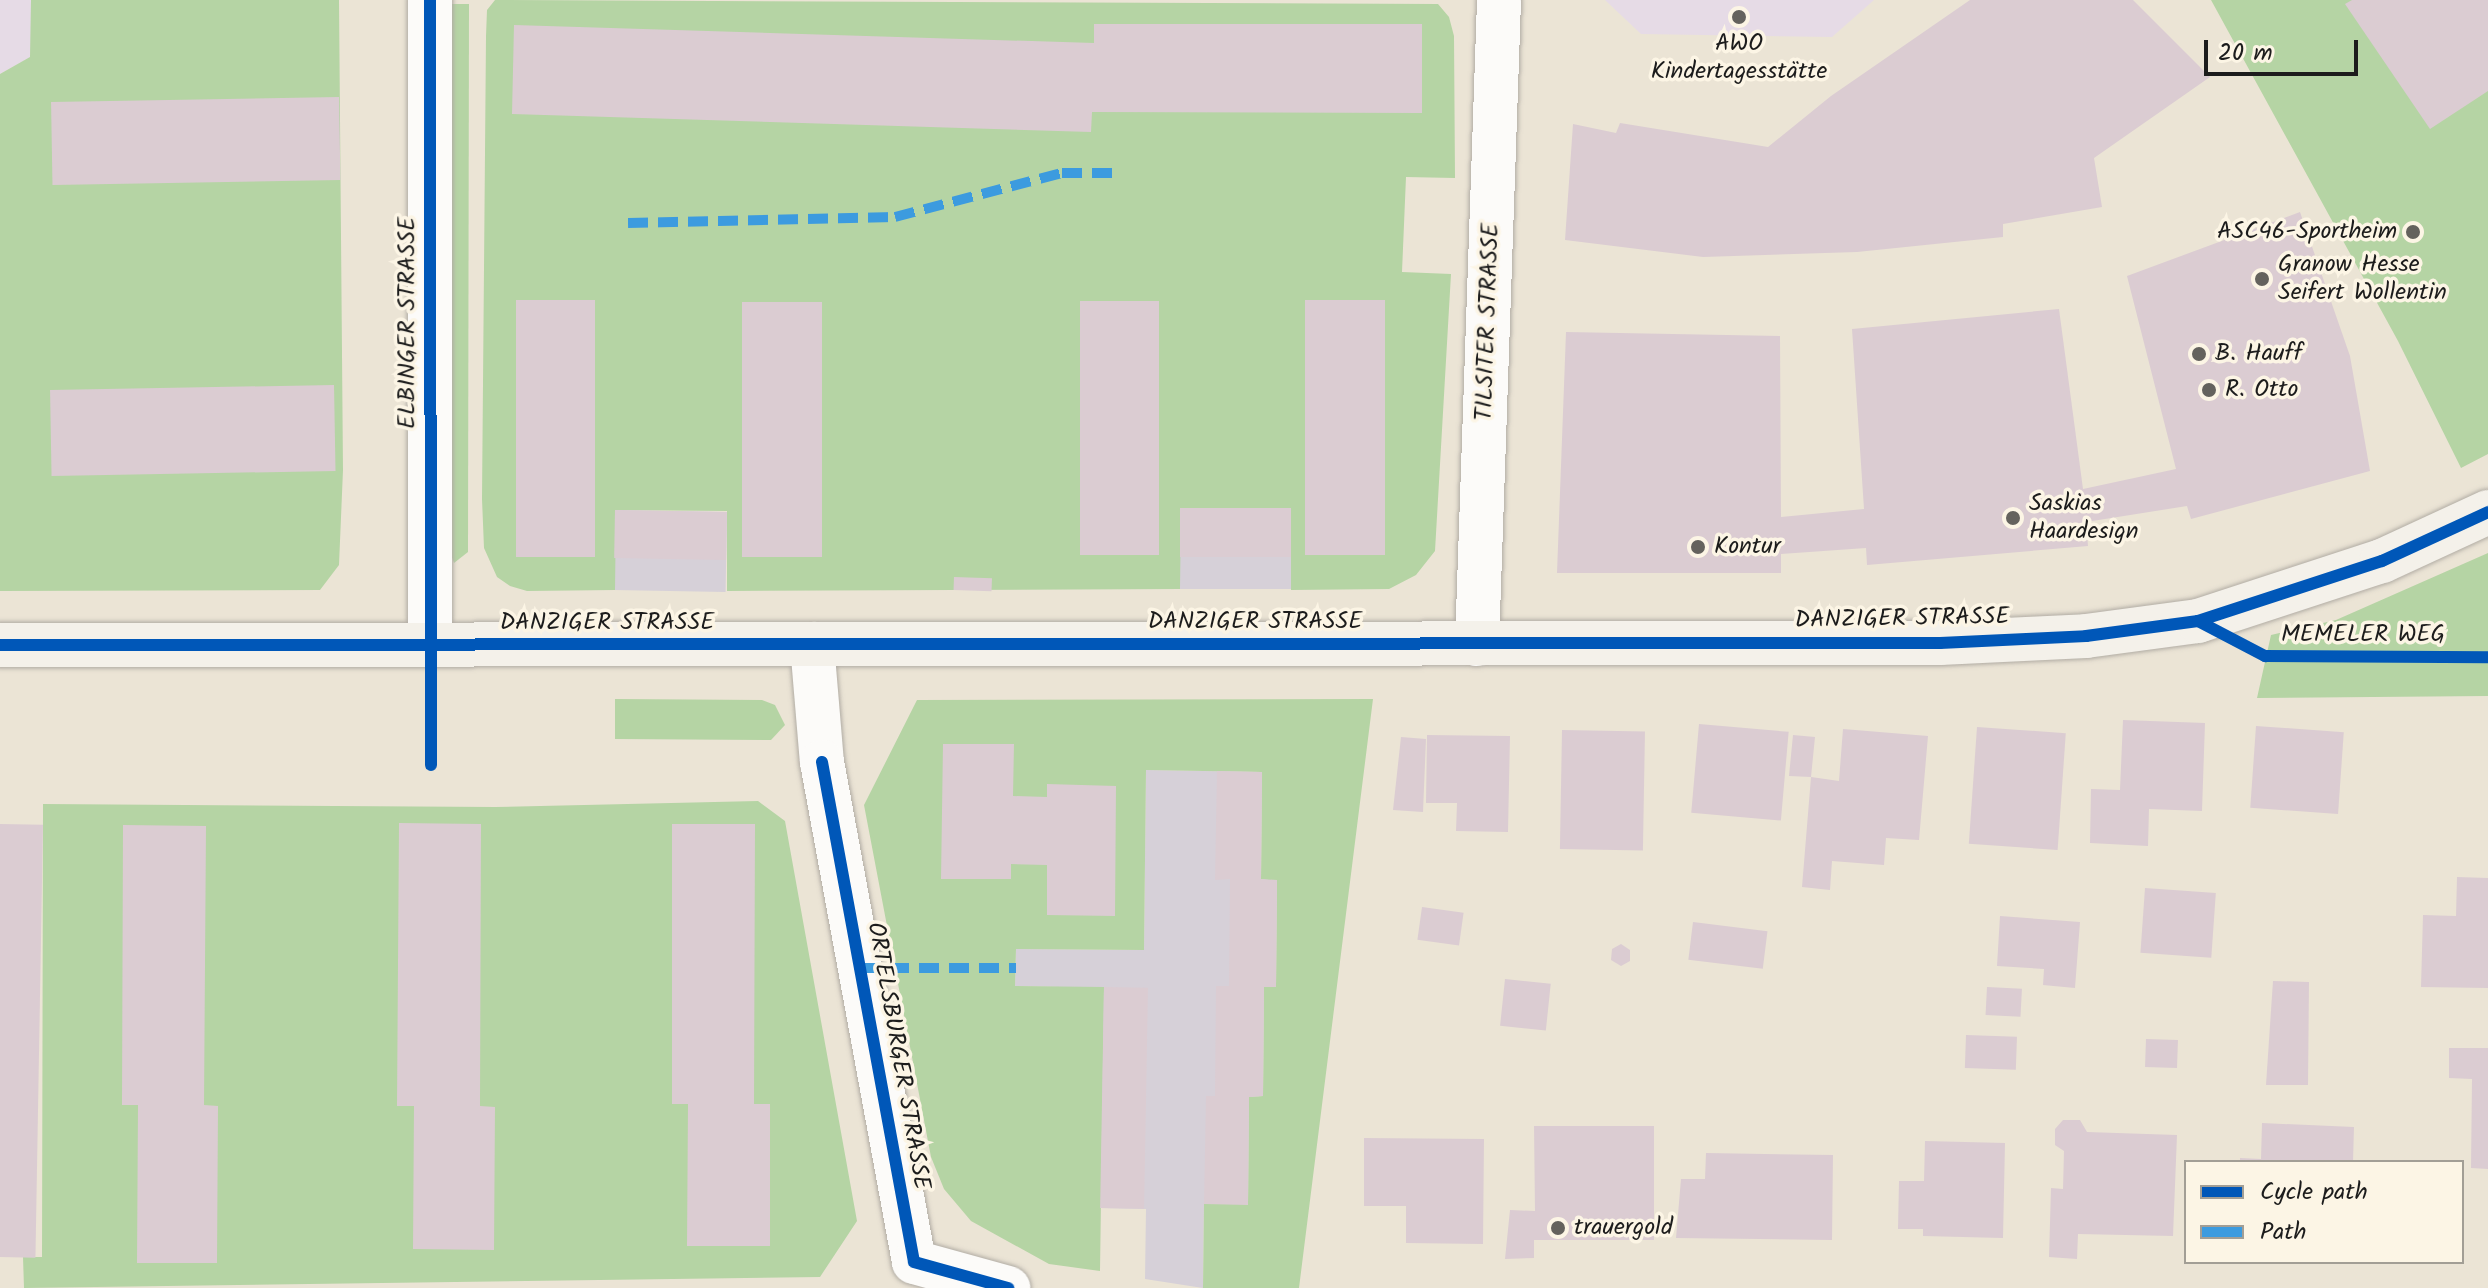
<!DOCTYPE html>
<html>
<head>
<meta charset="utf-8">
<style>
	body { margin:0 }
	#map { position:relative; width:2488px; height:1288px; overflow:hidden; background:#ebe4d5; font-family:Kalam,sans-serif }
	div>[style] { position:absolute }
	.built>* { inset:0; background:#e6dbe6 }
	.industrial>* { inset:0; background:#d6d0d8; transform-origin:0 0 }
	.green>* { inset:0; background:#b5d4a4 }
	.building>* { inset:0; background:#dbccd2; transform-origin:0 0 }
	.roads { filter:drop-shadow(0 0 2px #b1aca4) drop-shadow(0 0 2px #b1aca4) }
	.street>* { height:44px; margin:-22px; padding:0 22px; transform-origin:22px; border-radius:22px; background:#fcfbf9 }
	.secondary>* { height:44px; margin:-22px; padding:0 22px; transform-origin:22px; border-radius:22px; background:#f4f1ea }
	.quiet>* { height:10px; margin-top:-5px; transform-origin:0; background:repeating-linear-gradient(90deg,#3c9bdf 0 20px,transparent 0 30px) }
	.cycleway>* { height:12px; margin:-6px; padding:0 6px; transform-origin:6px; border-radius:6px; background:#0057b8 }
	.dots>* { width:22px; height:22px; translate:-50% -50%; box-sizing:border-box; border:4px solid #fcf5e5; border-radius:50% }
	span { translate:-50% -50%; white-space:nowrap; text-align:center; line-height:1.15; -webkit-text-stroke:7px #fcf5e5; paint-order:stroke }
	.poi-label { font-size:24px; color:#1c1c1c }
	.right { translate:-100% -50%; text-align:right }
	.left { translate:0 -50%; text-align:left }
	.street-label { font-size:24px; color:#1c1c1c }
	.legend { position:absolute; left:2184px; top:1160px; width:280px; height:104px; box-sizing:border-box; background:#fcf5e5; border:2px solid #a29e95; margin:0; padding:10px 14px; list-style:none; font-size:24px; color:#1c1c1c }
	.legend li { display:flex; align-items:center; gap:16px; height:40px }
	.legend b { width:40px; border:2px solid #a29e95 }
	.scale { position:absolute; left:2204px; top:40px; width:154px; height:36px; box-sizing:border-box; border:4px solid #1c1c1c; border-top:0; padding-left:10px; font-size:24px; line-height:28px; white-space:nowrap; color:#1c1c1c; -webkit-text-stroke:6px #fcf5e5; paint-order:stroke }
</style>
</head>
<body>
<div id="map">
	<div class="built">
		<i style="clip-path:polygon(0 0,31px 0,31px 57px,0 74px)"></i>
		<i style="clip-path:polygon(1605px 0,1874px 0,1832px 37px,1641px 34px)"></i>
	</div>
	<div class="industrial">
		<i style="left:1180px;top:508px;width:111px;height:81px"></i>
		<i style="left:615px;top:510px;width:112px;height:80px;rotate:1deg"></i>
		<i style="clip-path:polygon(1146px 770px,1262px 772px,1261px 879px,1277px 880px,1276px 987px,1264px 988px,1263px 1096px,1249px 1097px,1248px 1205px,1204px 1205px,1203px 1288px,1145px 1279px,1146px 1209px,1101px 1208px,1103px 988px,1015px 986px,1016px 949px,1144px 950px)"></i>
	</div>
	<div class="green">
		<i style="clip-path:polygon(31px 0,339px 0,343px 470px,339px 565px,320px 590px,0 591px,0 74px,30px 57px)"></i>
		<i style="clip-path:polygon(495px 0,1438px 4px,1449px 17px,1454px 36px,1455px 178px,1406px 177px,1402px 272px,1451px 274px,1435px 551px,1416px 575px,1389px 589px,1291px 590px,1291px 509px,1181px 508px,1180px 589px,727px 591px,727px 511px,616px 510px,615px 590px,527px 591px,510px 586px,497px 577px,484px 548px,482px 499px,486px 36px,487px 10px)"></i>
		<i style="clip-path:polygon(2211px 0,2488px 0,2488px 454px,2461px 468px,2398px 341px)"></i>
		<i style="clip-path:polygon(450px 4px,469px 4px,468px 552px,454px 563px,448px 547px)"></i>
		<i style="clip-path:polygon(2488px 553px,2488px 696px,2257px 698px,2271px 635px,2336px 620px)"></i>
		<i style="clip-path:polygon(615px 699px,762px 700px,775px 705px,785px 725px,771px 740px,615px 739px)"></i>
		<i style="clip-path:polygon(1373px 699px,1299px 1288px,1203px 1288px,1204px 1204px,1248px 1204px,1249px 1097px,1263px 1096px,1264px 987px,1276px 986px,1277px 881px,1261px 879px,1262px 772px,1146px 770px,1144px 950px,1016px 949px,1015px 986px,1104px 987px,1100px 1271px,1049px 1264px,971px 1221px,944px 1189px,931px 1157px,864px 805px,917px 700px)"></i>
		<i style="clip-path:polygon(758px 801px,785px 821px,857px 1221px,820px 1277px,24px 1288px,23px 1257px,42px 1257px,43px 804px,495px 807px)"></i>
	</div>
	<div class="building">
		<i style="clip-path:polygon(1970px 0,2133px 0,2210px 77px,2094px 158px,2102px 207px,2003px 224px,2003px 237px,1857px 252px,1703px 257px,1565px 240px,1573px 124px,1616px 133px,1620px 123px,1768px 147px,1831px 96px)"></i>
		<i style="clip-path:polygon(2352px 0,2488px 0,2488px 91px,2430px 129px,2345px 4px)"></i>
		<i style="clip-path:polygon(1094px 24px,1422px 24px,1422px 113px,1092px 112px,1091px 132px,512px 114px,514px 25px,1094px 43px)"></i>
		<i style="left:339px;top:97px;width:83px;height:288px;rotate:89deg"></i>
		<i style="clip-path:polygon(2300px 212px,2350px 356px,2370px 471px,2191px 519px,2187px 506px,2086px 522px,2088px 546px,1867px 565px,1866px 548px,1781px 554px,1781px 573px,1557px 573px,1566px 332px,1780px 336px,1781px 517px,1864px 509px,1852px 329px,2059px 309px,2083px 489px,2176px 469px,2127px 276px)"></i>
		<i style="left:516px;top:300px;width:79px;height:257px"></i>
		<i style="left:1305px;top:300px;width:80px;height:255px"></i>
		<i style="left:1080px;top:301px;width:79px;height:254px"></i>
		<i style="left:742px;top:302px;width:80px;height:255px"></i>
		<i style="left:334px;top:385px;width:86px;height:284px;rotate:89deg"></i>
		<i style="left:1180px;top:508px;width:111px;height:49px"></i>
		<i style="left:615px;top:510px;width:112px;height:48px;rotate:1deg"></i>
		<i style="left:954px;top:577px;width:38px;height:13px;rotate:2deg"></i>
		<i style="clip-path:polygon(2123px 720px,2205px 723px,2202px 811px,2149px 809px,2148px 846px,2090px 843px,2091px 789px,2120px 790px)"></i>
		<i style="left:1699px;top:724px;width:90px;height:89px;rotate:5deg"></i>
		<i style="left:2256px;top:726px;width:88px;height:82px;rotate:4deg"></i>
		<i style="left:1977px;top:727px;width:89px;height:117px;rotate:4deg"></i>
		<i style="clip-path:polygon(1843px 729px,1928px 736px,1919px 840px,1886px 838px,1884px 865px,1832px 861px,1830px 890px,1802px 887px,1811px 777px,1789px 776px,1793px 735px,1815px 737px,1811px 777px,1839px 781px)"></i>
		<i style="left:1562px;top:730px;width:83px;height:119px;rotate:1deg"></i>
		<i style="clip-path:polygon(1427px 735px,1510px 736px,1508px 832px,1456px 831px,1457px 803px,1426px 803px)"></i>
		<i style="clip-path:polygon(1401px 737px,1426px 739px,1423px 812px,1393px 810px)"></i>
		<i style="clip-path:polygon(943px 744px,1014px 744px,1013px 796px,1047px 797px,1047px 784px,1116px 786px,1115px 916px,1047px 915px,1047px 865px,1011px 864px,1011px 879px,941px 879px)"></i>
		<i style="clip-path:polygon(1217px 771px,1262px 772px,1261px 879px,1277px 880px,1276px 987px,1264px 987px,1263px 1096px,1249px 1097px,1248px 1205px,1204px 1204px,1206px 1096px,1215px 1096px,1216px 986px,1229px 986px,1230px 879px,1215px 880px)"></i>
		<i style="clip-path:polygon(399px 823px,481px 824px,480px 1106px,495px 1107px,494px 1250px,413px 1249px,414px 1106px,397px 1106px)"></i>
		<i style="left:0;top:824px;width:43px;height:433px;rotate:1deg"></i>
		<i style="clip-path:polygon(672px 824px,755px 824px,754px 1104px,770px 1104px,770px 1246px,687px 1246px,688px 1104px,672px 1104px)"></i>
		<i style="clip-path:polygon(123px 825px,206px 826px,204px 1105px,218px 1106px,217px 1263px,137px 1263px,138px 1105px,122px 1105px)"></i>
		<i style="clip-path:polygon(2457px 877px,2488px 878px,2488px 988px,2421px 987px,2423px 915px,2456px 916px)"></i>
		<i style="left:2145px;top:888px;width:71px;height:65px;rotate:4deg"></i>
		<i style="left:1422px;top:907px;width:42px;height:33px;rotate:8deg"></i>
		<i style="clip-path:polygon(2000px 916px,2080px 922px,2075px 988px,2043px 985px,2044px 969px,1997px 966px)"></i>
		<i style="left:1693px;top:922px;width:75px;height:38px;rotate:7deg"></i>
		<i style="clip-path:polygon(1621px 944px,1630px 950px,1630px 961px,1621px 966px,1611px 960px,1612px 949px)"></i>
		<i style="left:1505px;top:979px;width:46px;height:47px;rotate:6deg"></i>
		<i style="clip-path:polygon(2273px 981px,2309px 982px,2308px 1085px,2266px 1085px)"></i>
		<i style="left:1104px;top:987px;width:44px;height:221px;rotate:1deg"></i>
		<i style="left:1987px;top:987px;width:35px;height:28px;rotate:3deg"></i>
		<i style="left:1966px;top:1035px;width:51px;height:33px;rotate:2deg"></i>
		<i style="left:2146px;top:1039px;width:32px;height:28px;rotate:2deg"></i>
		<i style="clip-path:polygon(2449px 1048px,2488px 1048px,2488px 1169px,2471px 1168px,2472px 1079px,2449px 1078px)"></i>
		<i style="clip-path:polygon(2063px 1120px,2080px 1120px,2087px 1132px,2177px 1135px,2173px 1236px,2078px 1234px,2077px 1259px,2049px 1257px,2051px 1188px,2063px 1189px,2064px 1151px,2055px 1145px,2055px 1129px)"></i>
		<i style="clip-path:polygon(2262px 1123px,2354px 1127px,2353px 1162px,2240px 1162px,2240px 1158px,2261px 1159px)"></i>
		<i style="clip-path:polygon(1534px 1126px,1654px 1126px,1654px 1240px,1534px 1240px,1534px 1258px,1505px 1259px,1510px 1210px,1535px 1211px)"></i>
		<i style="clip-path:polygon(1364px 1138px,1484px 1139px,1483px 1244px,1406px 1243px,1406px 1206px,1364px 1206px)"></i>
		<i style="clip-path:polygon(1925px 1141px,2005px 1143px,2003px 1238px,1923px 1236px,1923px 1229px,1898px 1229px,1899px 1181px,1924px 1181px)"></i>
		<i style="clip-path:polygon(1706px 1153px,1833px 1155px,1832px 1240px,1676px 1238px,1681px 1179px,1705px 1179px)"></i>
	</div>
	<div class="roads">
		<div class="street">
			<i style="left:430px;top:0;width:645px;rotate:90deg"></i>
			<i style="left:812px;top:644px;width:118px;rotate:85.2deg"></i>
			<i style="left:822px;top:762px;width:508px;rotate:79.57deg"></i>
			<i style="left:914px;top:1262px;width:98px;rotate:15.5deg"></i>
			<i style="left:1477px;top:644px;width:644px;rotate:-88.04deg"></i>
		</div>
		<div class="secondary">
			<i style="left:0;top:645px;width:1940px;rotate:-0.06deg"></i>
			<i style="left:1940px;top:643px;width:146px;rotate:-2.7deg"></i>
			<i style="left:2086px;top:636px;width:113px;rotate:-7.6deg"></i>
			<i style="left:2198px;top:621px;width:194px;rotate:-18.1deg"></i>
			<i style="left:2382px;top:561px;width:117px;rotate:-24.8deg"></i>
		</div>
	</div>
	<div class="quiet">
		<i style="left:628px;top:223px;width:267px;rotate:-1.3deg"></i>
		<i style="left:895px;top:217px;width:173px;rotate:-14.8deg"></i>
		<i style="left:1062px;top:173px;width:58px"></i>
		<i style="left:859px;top:968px;width:157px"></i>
	</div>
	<div class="cycleway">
		<i style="left:430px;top:0;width:765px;rotate:89.93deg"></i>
		<i style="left:2198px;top:621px;width:76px;rotate:27.6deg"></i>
		<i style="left:2265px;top:656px;width:223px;rotate:0.3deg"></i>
		<i style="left:0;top:645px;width:1940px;rotate:-0.06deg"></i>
		<i style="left:1940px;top:643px;width:146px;rotate:-2.7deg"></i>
		<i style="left:2086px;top:636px;width:113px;rotate:-7.6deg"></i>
		<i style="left:2198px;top:621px;width:194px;rotate:-18.1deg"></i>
		<i style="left:2382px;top:561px;width:117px;rotate:-24.8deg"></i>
		<i style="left:822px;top:762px;width:508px;rotate:79.57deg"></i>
		<i style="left:914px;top:1262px;width:98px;rotate:15.5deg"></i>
	</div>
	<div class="dots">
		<i style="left:1739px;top:17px;background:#64625d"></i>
		<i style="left:2413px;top:232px;background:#64625d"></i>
		<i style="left:2262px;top:279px;background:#64625d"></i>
		<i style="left:2199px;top:354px;background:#64625d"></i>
		<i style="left:2209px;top:390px;background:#64625d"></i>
		<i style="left:2013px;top:518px;background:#64625d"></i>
		<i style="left:1698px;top:547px;background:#64625d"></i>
		<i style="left:1558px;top:1228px;background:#64625d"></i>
	</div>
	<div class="poi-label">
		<span style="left:1739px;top:58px">AWO<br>Kindertagesstätte</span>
		<span class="right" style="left:2397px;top:232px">ASC46-Sportheim</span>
		<span class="left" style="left:2278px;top:279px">Granow Hesse<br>Seifert Wollentin</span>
		<span class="left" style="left:2215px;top:354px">B. Hauff</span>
		<span class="left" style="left:2225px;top:390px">R. Otto</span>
		<span class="left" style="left:2029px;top:518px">Saskias<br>Haardesign</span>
		<span class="left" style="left:1714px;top:547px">Kontur</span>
		<span class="left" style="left:1574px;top:1228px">trauergold</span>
	</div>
	<div class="street-label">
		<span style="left:1488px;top:322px;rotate:-88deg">TILSITER STRASSE</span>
		<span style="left:408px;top:323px;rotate:-90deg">ELBINGER STRASSE</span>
		<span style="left:1902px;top:619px;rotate:-1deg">DANZIGER STRASSE</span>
		<span style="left:1255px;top:622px">DANZIGER STRASSE</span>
		<span style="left:607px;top:623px">DANZIGER STRASSE</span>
		<span style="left:2363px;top:635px">MEMELER WEG</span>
		<span style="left:898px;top:1056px;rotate:80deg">ORTELSBURGER STRASSE</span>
	</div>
	<ul class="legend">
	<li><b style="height:10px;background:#0057b8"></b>Cycle path</li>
	<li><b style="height:10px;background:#3c9bdf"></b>Path</li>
	</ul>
	<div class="scale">20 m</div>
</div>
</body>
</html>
